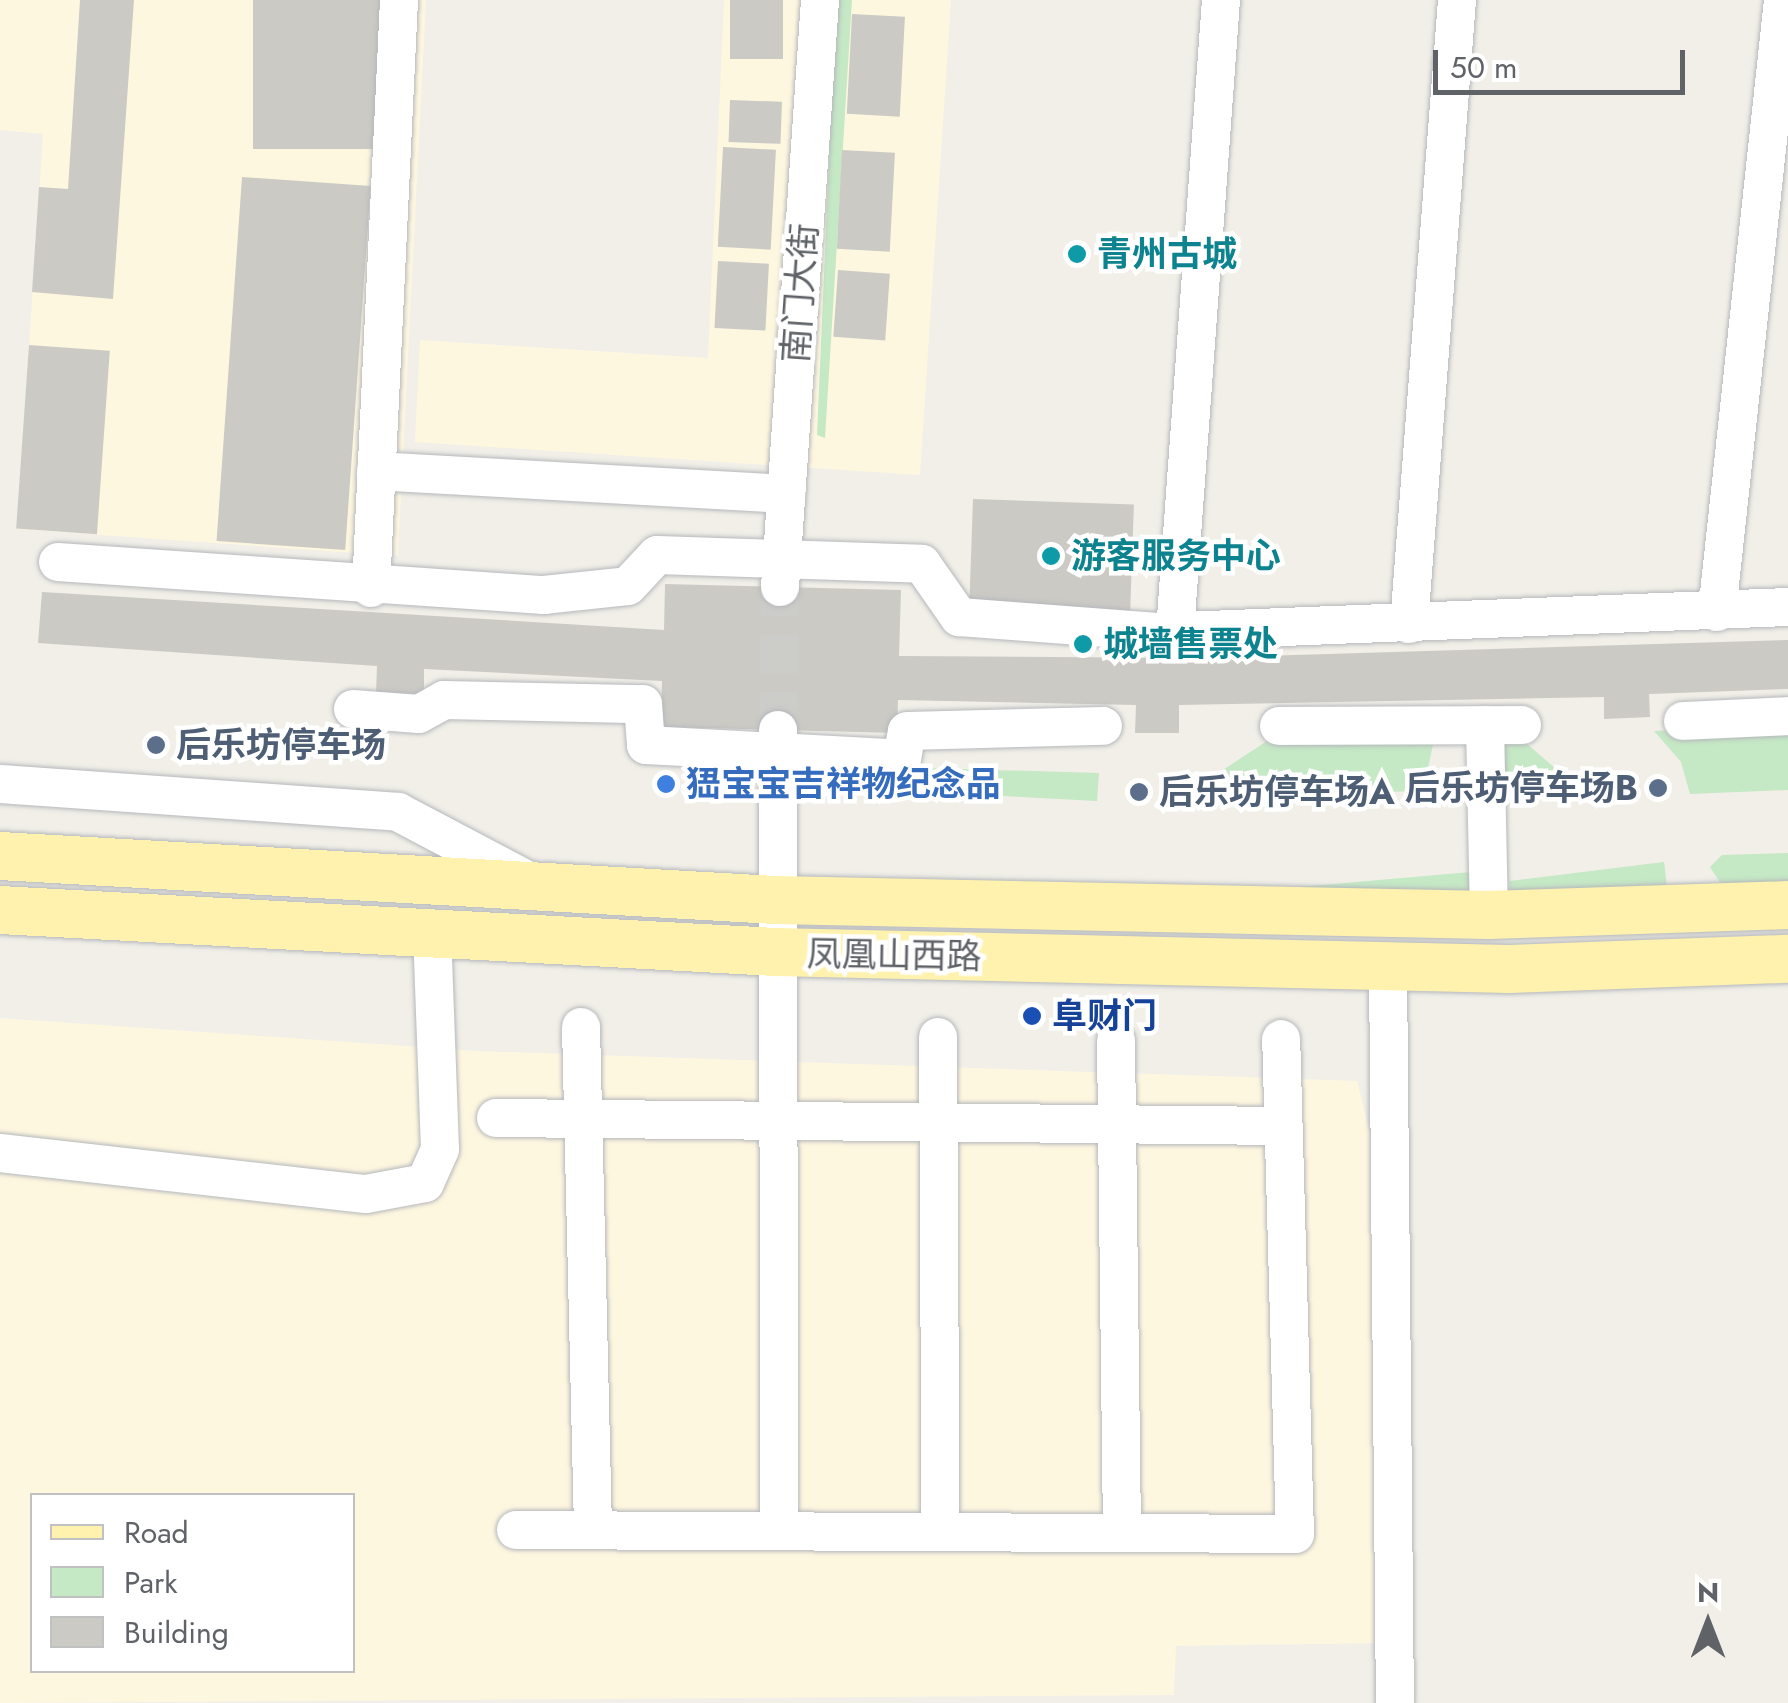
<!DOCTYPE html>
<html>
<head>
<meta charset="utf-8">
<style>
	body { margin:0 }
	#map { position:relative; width:1788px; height:1703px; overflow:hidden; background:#f1efe8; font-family:Jost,"Noto Sans SC",sans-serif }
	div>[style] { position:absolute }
	.commercial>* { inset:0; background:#fef7e0 }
	.green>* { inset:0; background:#c5e8c5; transform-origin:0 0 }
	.building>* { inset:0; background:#cccac5; transform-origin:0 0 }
	.minor-tunnel>* { height:38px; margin-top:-19px; transform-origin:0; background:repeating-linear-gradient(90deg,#ccccc8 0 38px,transparent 0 57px) }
	.roads { filter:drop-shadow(0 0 2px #b5b8bc) drop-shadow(0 0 2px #b5b8bc) }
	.minor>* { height:38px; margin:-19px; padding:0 19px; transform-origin:19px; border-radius:19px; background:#fff }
	.major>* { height:48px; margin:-24px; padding:0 24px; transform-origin:24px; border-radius:24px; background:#fff2af }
	.dots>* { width:28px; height:28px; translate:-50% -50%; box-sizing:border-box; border:5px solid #fff; border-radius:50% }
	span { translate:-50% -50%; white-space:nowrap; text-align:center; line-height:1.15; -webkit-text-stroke:9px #fff; paint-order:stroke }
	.culture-label { font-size:35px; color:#0d838f; font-weight:700 }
	.left { translate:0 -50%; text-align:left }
	.street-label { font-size:35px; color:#5f6368 }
	.service-label { font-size:35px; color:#4e5e75; font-weight:700 }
	.right { translate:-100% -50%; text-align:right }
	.shop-label { font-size:35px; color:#366cbe; font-weight:700 }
	.transit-label { font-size:35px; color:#164399; font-weight:700 }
	.legend { position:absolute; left:30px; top:1493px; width:325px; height:180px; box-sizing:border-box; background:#fff; border:2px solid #bfc1c3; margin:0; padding:12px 18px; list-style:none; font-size:30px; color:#5f6368 }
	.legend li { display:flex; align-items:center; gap:20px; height:50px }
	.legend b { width:50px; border:2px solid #bfc1c3 }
	.north { position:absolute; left:1658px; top:1573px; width:100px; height:100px; -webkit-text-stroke:8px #fff; paint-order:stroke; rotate:0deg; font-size:28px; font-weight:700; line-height:40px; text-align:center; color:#5f6368 }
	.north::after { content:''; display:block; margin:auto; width:35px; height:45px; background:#5f6368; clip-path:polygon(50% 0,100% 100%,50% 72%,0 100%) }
	.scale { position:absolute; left:1433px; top:50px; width:252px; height:45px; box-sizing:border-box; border:5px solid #5f6368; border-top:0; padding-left:12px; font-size:30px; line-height:35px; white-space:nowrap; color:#5f6368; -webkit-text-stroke:8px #fff; paint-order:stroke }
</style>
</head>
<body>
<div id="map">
	<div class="commercial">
		<i style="clip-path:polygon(0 0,426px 0,398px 556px,17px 529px,43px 134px,0 130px)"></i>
		<i style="clip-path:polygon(724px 0,951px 0,920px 475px,415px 442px,420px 340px,708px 358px)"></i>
		<i style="clip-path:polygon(evenodd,0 1018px,477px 1051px,1357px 1081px,1374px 1149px,1383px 1643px,1176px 1646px,1174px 1695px,0 1703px,0 1018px,32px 1496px,352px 1496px,352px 1670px,32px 1670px,32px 1496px)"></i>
	</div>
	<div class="green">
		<i style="clip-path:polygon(836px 0,852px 0,825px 438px,817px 435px)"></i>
		<i style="clip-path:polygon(1788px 726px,1788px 790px,1690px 794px,1681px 762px,1654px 731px)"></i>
		<i style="clip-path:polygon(1518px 736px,1556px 769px,1615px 782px,1487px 790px,1487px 737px)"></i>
		<i style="clip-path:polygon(1434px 740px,1423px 791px,1182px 797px,1267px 741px)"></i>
		<i style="clip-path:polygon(927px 768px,1099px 773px,1097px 801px,927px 792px)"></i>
		<i style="clip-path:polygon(1788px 853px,1788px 882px,1721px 884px,1710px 867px,1722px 855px)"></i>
		<i style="left:1664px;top:862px;width:23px;height:156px;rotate:83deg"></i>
		<i style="left:1471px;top:872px;width:23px;height:297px;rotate:85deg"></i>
	</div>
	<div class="building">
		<i style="clip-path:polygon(80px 0,134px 0,113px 299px,32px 292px,39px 187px,68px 189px)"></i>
		<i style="left:253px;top:0;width:129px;height:149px"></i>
		<i style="left:730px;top:0;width:53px;height:59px"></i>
		<i style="left:852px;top:14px;width:53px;height:100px;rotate:3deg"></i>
		<i style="left:730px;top:100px;width:52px;height:42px;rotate:2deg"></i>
		<i style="left:723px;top:147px;width:53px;height:100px;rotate:3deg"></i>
		<i style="left:842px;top:150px;width:53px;height:99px;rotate:3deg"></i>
		<i style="left:242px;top:177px;width:129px;height:365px;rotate:4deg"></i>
		<i style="left:718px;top:261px;width:51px;height:67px;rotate:3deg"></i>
		<i style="left:838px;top:270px;width:52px;height:67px;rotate:4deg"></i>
		<i style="left:29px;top:345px;width:81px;height:184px;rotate:4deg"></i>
		<i style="left:973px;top:499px;width:161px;height:108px;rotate:2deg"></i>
		<i style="clip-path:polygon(665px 584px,901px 590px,899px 656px,1193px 658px,1788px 640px,1788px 689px,1649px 694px,1650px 717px,1604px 719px,1604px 697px,1179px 705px,1179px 733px,1135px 733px,1136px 705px,898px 700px,897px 733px,661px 727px,662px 681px,424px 669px,424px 694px,376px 693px,377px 666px,38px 643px,42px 592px,664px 630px)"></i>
	</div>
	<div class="minor-tunnel">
		<i style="left:778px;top:730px;width:143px;rotate:-89.2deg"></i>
	</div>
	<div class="roads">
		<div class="minor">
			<i style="left:376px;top:471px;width:411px;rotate:3.2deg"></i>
			<i style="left:58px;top:562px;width:487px;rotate:3.9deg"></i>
			<i style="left:544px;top:595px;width:84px;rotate:-6.1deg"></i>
			<i style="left:628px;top:586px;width:42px;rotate:-46.9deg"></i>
			<i style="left:657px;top:555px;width:265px;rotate:1.9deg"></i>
			<i style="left:922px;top:564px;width:65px;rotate:55.1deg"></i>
			<i style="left:959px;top:617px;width:199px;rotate:4.3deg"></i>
			<i style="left:1157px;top:632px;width:631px;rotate:-2.27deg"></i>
			<i style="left:780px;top:587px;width:588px;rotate:-86.1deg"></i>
			<i style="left:371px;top:588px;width:589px;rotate:-87.27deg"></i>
			<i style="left:1717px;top:612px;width:616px;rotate:-83.84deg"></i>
			<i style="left:1409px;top:624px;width:626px;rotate:-85.6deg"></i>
			<i style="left:1175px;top:631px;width:633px;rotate:-85.83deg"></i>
			<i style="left:353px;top:709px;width:66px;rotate:4.3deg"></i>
			<i style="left:419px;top:714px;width:29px;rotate:-29deg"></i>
			<i style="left:444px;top:700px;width:199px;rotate:1.2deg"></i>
			<i style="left:643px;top:704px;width:41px;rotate:85.8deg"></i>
			<i style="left:646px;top:745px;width:256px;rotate:3.1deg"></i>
			<i style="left:902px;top:759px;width:28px;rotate:-80deg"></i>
			<i style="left:907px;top:731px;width:196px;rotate:-1.5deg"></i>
			<i style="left:1683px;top:721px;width:105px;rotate:-2.7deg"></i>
			<i style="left:1485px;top:725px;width:190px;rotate:88.8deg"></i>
			<i style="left:1279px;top:726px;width:243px;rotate:-0.2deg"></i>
			<i style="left:778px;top:730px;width:801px;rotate:89.93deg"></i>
			<i style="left:0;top:784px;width:399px;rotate:4deg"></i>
			<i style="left:398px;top:812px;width:150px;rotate:27.8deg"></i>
			<i style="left:1388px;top:967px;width:736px;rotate:89.46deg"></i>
			<i style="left:581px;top:1027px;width:503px;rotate:88.63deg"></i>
			<i style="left:938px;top:1037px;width:495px;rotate:89.7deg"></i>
			<i style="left:1116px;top:1041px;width:492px;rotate:89.3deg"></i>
			<i style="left:496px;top:1118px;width:787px;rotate:0.58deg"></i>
			<i style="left:0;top:1153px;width:368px;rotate:6.4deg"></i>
			<i style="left:366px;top:1194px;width:60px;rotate:-10.6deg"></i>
			<i style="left:425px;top:1183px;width:37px;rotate:-66deg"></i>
			<i style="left:440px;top:1149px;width:218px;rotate:-92.1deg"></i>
			<i style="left:516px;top:1530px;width:779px;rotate:0.29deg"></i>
			<i style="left:1295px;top:1534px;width:495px;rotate:-91.6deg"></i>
		</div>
		<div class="major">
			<i style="left:0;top:856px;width:777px;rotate:3.25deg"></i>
			<i style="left:776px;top:900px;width:713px;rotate:1.21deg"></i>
			<i style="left:1489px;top:915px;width:299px;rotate:-1.9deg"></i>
			<i style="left:0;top:910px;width:776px;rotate:3.1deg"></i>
			<i style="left:775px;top:952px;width:734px;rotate:1.33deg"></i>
			<i style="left:1509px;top:969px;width:279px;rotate:-2.1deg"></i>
		</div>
	</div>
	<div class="dots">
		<i style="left:1077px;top:254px;background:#0f9aa8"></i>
		<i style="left:1051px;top:556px;background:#0f9aa8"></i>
		<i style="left:1083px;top:644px;background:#0f9aa8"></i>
		<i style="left:156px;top:745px;background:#5c6f8a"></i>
		<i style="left:666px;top:784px;background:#3f7fe0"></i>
		<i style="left:1658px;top:788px;background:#5c6f8a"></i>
		<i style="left:1139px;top:792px;background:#5c6f8a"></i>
		<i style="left:1032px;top:1016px;background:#1a4fb4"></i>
	</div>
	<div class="culture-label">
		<span class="left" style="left:1097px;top:254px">青州古城</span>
		<span class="left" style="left:1071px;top:556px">游客服务中心</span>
		<span class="left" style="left:1103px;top:644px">城墙售票处</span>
	</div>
	<div class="street-label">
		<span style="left:800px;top:293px;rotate:-86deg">南门大街</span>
		<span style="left:894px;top:955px;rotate:1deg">凤凰山西路</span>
	</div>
	<div class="service-label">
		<span class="left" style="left:176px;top:745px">后乐坊停车场</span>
		<span class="right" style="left:1638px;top:788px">后乐坊停车场B</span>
		<span class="left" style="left:1159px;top:792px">后乐坊停车场A</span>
	</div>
	<div class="shop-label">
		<span class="left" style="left:686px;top:784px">峱宝宝吉祥物纪念品</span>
	</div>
	<div class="transit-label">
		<span class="left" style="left:1052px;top:1016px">阜财门</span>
	</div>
	<ul class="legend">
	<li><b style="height:12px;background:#fff2af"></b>Road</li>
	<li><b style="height:28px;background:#c5e8c5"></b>Park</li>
	<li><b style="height:28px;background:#cccac5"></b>Building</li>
	</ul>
	<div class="north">N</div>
	<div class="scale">50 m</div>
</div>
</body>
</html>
